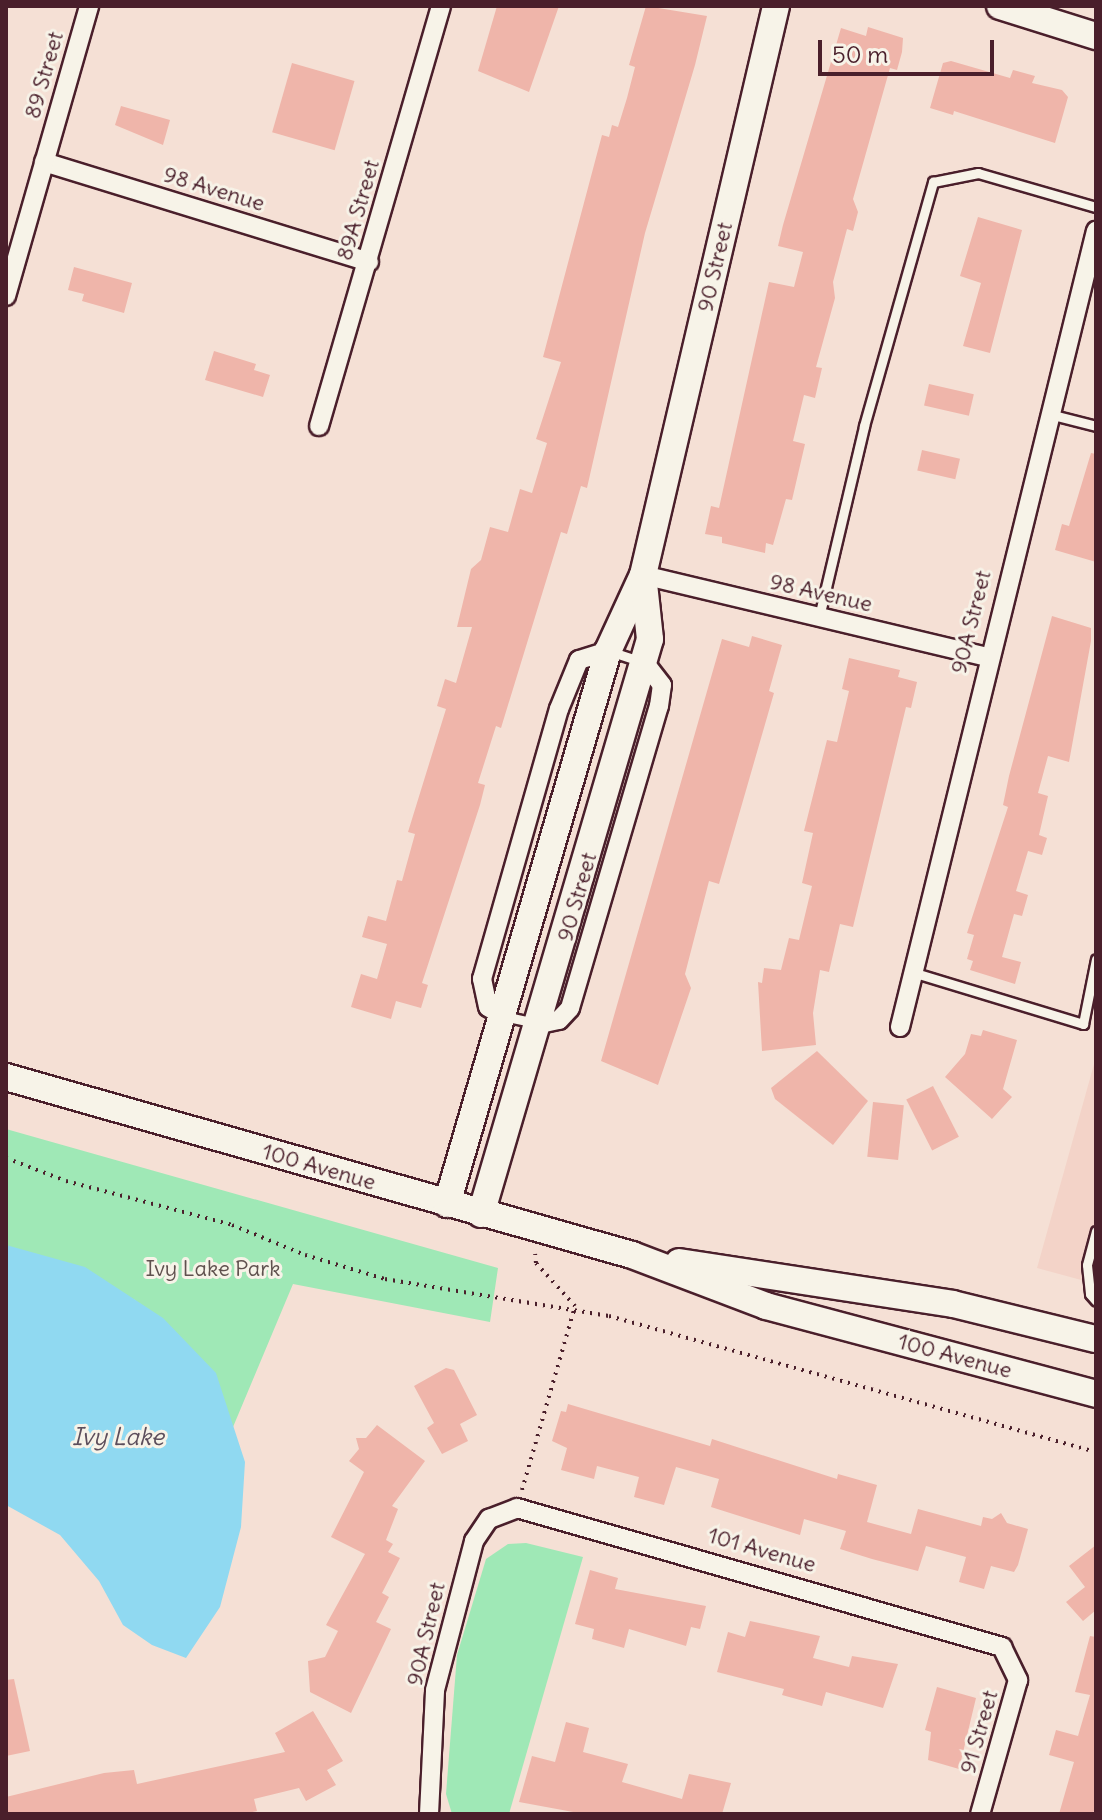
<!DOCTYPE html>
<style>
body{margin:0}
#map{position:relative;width:1102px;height:1820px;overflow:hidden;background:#f5e0d5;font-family:Delius,sans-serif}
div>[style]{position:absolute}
.built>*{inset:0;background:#f3d3c8}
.green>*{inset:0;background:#9fe8b6}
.water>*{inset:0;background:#90d9f1}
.building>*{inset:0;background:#efb5aa;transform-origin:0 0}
.path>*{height:4px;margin-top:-2px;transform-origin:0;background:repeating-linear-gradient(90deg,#4a1f2b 0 2px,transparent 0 8px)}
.roads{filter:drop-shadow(2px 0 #4a1f2b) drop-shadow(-2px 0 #4a1f2b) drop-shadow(0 2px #4a1f2b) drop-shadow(0 -2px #4a1f2b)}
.lane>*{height:9px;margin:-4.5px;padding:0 4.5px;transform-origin:4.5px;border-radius:4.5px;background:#f7f3e8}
.street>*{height:18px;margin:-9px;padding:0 9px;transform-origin:9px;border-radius:9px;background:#f7f3e8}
.secondary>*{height:26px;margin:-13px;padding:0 13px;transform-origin:13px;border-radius:13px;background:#f7f3e8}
span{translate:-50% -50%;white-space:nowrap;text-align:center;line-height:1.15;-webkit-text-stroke:6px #f7f3e8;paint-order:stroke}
.street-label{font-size:22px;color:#4a1f2b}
.park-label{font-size:22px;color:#5f514e}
.water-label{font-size:24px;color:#5c4e5c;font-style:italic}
.frame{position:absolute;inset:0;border:8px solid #4a1f2b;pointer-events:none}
.scale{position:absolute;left:818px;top:40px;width:176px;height:36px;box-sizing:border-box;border:4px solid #4a1f2b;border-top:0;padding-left:10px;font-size:24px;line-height:28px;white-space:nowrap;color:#4a1f2b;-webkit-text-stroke:6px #f7f3e8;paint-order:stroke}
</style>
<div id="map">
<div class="built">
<i style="clip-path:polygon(1096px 1057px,1096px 1284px,1037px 1268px)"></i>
</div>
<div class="green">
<i style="clip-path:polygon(6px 1129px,498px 1268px,490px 1322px,293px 1284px,233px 1427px,135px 1300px,6px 1252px)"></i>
<i style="clip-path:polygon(526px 1543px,583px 1557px,509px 1814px,452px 1814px,446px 1794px,457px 1655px,486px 1559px,508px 1544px)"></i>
</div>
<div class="water">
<i style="clip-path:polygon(6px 1245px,85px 1267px,163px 1318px,216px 1373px,245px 1462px,241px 1527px,220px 1607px,186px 1658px,152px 1645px,123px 1625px,99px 1581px,60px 1535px,6px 1505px)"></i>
</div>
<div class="building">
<i style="clip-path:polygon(497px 6px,559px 6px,529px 92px,478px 71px)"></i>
<i style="clip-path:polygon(646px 6px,707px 16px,695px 65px,645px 233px,587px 488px,581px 486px,567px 534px,561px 532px,501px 728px,496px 726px,478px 783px,485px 785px,480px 805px,422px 983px,428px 985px,421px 1008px,396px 1001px,391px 1019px,351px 1007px,361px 974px,377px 979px,387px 944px,362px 937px,368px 916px,386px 921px,397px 880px,402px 881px,415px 834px,408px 832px,446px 709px,437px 706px,445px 679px,456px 683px,472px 627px,457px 627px,471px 569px,481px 560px,490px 527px,508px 532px,520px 489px,532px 493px,547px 443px,536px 439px,561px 362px,543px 357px,602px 135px,609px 137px,612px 125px,618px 127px,627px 98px,635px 67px,629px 65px)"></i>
<i style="clip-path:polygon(868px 27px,903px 38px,902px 52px,897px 70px,890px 68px,853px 199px,858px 212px,853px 231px,847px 229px,833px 282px,835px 298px,816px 367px,822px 368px,815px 398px,804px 395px,793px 441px,805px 444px,792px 500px,786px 499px,773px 545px,766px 543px,765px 553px,722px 543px,722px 537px,705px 534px,711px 506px,719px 508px,769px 282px,794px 287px,803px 252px,778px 246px,783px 225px,841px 28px,866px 36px)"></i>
<i style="clip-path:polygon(951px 61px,1010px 78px,1013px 70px,1035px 76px,1032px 83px,1062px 90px,1068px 97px,1055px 143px,954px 111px,953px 115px,930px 108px,943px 63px)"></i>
<i style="left:292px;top:63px;width:65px;height:72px;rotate:16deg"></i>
<i style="clip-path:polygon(121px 106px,170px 120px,163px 145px,115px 125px)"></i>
<i style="clip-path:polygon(978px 217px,1022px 230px,990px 353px,963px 346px,981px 283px,960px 276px)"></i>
<i style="clip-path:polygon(74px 267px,132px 283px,124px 313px,82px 301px,84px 294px,68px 290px)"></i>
<i style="clip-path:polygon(214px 351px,256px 364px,254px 370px,270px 375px,263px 397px,205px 380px)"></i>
<i style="left:929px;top:384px;width:46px;height:22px;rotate:13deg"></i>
<i style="left:922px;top:450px;width:39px;height:21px;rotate:13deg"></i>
<i style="clip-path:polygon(1091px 453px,1096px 454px,1096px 562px,1055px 550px,1062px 524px,1069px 526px)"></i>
<i style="clip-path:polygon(1052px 616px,1091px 628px,1091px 641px,1069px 762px,1048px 756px,1038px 793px,1048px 796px,1039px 835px,1047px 838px,1042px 855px,1028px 851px,1016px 891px,1028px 895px,1022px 916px,1014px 914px,1002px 957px,1021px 962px,1015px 984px,970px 970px,973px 961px,967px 959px,974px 935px,967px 933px,1008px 807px,1003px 805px,1009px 776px)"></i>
<i style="clip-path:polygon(752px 636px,782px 645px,769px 691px,774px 693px,719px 884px,709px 881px,685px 974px,691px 988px,658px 1085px,601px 1061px,722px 639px,749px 647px)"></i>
<i style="clip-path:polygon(849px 658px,900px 670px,898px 677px,917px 682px,911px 708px,906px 707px,853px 927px,840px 924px,829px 972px,820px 970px,813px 1013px,816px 1045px,762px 1051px,758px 982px,762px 983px,764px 968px,781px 970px,789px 938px,799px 940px,812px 886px,802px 883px,813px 833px,804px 831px,827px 740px,837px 742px,849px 691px,842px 689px)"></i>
<i style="clip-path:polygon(983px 1030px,1017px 1040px,1003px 1089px,1012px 1097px,992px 1119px,945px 1077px,965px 1054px,971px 1034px,981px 1036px)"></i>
<i style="clip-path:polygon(817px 1051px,868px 1101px,833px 1145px,775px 1099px,771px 1088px)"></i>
<i style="left:933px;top:1086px;width:57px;height:30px;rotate:63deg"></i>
<i style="left:873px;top:1102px;width:31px;height:55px;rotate:6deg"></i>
<i style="clip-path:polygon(446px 1368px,454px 1370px,477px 1415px,460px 1424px,468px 1441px,442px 1454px,427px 1428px,434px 1423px,414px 1386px)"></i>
<i style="clip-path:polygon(568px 1404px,710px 1446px,712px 1439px,837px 1479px,838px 1474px,877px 1485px,867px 1522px,911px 1534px,918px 1509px,981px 1526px,983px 1517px,992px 1519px,1001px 1513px,1007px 1523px,1028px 1529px,1018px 1565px,1014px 1572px,991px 1566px,984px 1589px,959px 1582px,966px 1557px,926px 1546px,918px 1571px,872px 1559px,840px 1549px,846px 1531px,804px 1519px,800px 1535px,711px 1507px,719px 1479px,676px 1467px,664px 1505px,634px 1497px,639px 1477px,597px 1466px,594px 1479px,561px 1470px,567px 1448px,552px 1441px,561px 1411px,566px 1412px)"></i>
<i style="clip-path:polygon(377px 1425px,425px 1461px,392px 1506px,398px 1509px,386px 1540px,393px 1544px,388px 1552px,400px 1558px,382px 1593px,389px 1597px,376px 1622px,391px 1629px,351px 1713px,310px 1692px,308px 1661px,325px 1657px,338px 1631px,326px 1625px,365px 1554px,331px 1537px,364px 1472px,349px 1461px,359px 1449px,356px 1438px,366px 1438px)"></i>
<i style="clip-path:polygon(1096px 1545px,1096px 1610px,1083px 1621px,1066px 1602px,1085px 1587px,1069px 1566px)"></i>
<i style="clip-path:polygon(590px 1570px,618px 1578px,615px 1589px,706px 1606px,700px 1629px,691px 1627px,686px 1646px,629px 1629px,624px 1648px,592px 1639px,594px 1629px,575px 1624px)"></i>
<i style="clip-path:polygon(750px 1621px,820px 1636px,813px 1658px,849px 1667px,852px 1656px,898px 1664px,883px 1708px,826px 1692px,822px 1706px,782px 1695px,784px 1689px,717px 1672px,728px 1632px,745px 1637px)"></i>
<i style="clip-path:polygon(1090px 1636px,1096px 1637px,1096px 1804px,1093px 1814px,1059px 1814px,1074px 1762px,1049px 1755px,1056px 1730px,1078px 1736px,1090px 1695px,1075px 1692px)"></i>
<i style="clip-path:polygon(14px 1679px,30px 1751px,6px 1756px,6px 1680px)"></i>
<i style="clip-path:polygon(937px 1687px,976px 1698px,959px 1769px,928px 1760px,931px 1732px,925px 1730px)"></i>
<i style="clip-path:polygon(313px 1711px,343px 1761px,327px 1770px,336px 1785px,306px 1801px,299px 1788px,254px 1799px,257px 1811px,243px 1814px,6px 1814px,6px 1797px,104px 1773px,134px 1770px,137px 1784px,285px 1752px,275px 1733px)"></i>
<i style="clip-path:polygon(566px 1722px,589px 1728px,583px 1752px,628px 1764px,622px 1782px,682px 1799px,689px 1774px,731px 1783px,722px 1814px,584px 1814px,519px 1802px,532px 1756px,555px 1762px)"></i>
</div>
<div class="path">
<i style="left:6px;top:1158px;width:64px;rotate:21deg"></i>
<i style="left:66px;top:1181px;width:172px;rotate:14.8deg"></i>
<i style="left:232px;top:1225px;width:79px;rotate:22.3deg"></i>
<i style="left:305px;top:1255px;width:84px;rotate:16.7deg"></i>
<i style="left:385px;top:1279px;width:227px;rotate:9.4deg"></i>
<i style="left:609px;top:1316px;width:506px;rotate:15.6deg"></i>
<i style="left:522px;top:1490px;width:191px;rotate:-73.9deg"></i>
<i style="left:575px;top:1306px;width:58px;rotate:-132.2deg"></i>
<i style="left:536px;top:1263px;width:9px;rotate:-96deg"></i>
</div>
<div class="roads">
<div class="lane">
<i style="left:1049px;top:414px;width:49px;rotate:14.3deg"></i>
<i style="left:819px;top:617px;width:196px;rotate:-76.7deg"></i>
<i style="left:864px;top:426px;width:254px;rotate:-74.2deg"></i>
<i style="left:933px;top:182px;width:46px;rotate:-11.3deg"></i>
<i style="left:978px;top:173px;width:123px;rotate:16.1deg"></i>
<i style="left:609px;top:651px;width:33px;rotate:18deg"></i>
<i style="left:912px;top:972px;width:179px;rotate:16.9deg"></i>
<i style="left:1083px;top:1024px;width:66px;rotate:-78.7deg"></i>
<i style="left:503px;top:1016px;width:33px;rotate:12deg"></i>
<i style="left:1096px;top:1231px;width:35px;rotate:105deg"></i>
<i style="left:1087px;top:1265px;width:29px;rotate:84deg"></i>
<i style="left:1090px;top:1294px;width:9px;rotate:49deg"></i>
</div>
<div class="street">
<i style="left:44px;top:162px;width:340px;rotate:17.1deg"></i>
<i style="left:6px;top:296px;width:302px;rotate:-74deg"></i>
<i style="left:319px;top:426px;width:437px;rotate:-73.8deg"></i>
<i style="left:643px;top:575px;width:355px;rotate:13.4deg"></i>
<i style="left:503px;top:1016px;width:17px;rotate:-149deg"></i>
<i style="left:488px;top:1007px;width:29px;rotate:-102deg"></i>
<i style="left:482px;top:979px;width:281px;rotate:-74.1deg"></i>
<i style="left:559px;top:709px;width:53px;rotate:-67.8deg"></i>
<i style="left:579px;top:660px;width:30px;rotate:-17deg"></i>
<i style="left:540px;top:1024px;width:19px;rotate:-12deg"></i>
<i style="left:559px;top:1020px;width:16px;rotate:-47deg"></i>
<i style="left:570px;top:1008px;width:315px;rotate:-73.6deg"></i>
<i style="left:659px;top:706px;width:21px;rotate:-82deg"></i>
<i style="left:662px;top:685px;width:29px;rotate:-128deg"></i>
<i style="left:900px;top:1027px;width:820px;rotate:-76.17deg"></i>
<i style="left:429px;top:1814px;width:124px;rotate:-87.2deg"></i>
<i style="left:435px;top:1690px;width:154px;rotate:-75.3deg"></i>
<i style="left:474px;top:1541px;width:27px;rotate:-56deg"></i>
<i style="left:489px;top:1519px;width:30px;rotate:-21deg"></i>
<i style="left:517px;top:1508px;width:505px;rotate:15.99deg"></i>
<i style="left:1002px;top:1647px;width:37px;rotate:64deg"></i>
<i style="left:1018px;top:1680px;width:139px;rotate:105.8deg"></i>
</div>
<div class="secondary">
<i style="left:1000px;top:6px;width:101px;rotate:17.4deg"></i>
<i style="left:6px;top:1077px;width:651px;rotate:15.87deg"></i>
<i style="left:632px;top:1255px;width:143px;rotate:20.8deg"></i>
<i style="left:766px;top:1306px;width:342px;rotate:14.9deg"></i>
<i style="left:447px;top:1204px;width:576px;rotate:-73.77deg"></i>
<i style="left:608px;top:651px;width:84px;rotate:-65.3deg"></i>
<i style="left:643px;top:575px;width:584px;rotate:-76.84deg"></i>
<i style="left:481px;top:1214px;width:599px;rotate:-73.62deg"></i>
<i style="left:650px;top:639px;width:64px;rotate:-96.2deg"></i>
<i style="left:679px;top:1262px;width:277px;rotate:8.7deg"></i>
<i style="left:953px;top:1304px;width:147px;rotate:13.8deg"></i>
</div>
</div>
<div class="street-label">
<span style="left:44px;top:75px;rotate:-74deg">89 Street</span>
<span style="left:214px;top:189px;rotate:17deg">98 Avenue</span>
<span style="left:358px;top:210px;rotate:-74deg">89A Street</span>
<span style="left:715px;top:267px;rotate:-77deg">90 Street</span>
<span style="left:821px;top:593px;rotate:13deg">98 Avenue</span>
<span style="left:971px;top:622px;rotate:-76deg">90A Street</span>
<span style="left:577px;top:897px;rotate:-74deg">90 Street</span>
<span style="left:319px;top:1167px;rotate:16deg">100 Avenue</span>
<span style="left:955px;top:1356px;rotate:15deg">100 Avenue</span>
<span style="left:762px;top:1550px;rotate:16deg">101 Avenue</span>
<span style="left:426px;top:1634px;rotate:-77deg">90A Street</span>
<span style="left:979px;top:1732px;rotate:-74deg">91 Street</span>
</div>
<div class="park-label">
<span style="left:213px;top:1269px">Ivy Lake Park</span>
</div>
<div class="water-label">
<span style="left:118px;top:1437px">Ivy Lake</span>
</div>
<div class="frame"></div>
<div class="scale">50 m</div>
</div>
